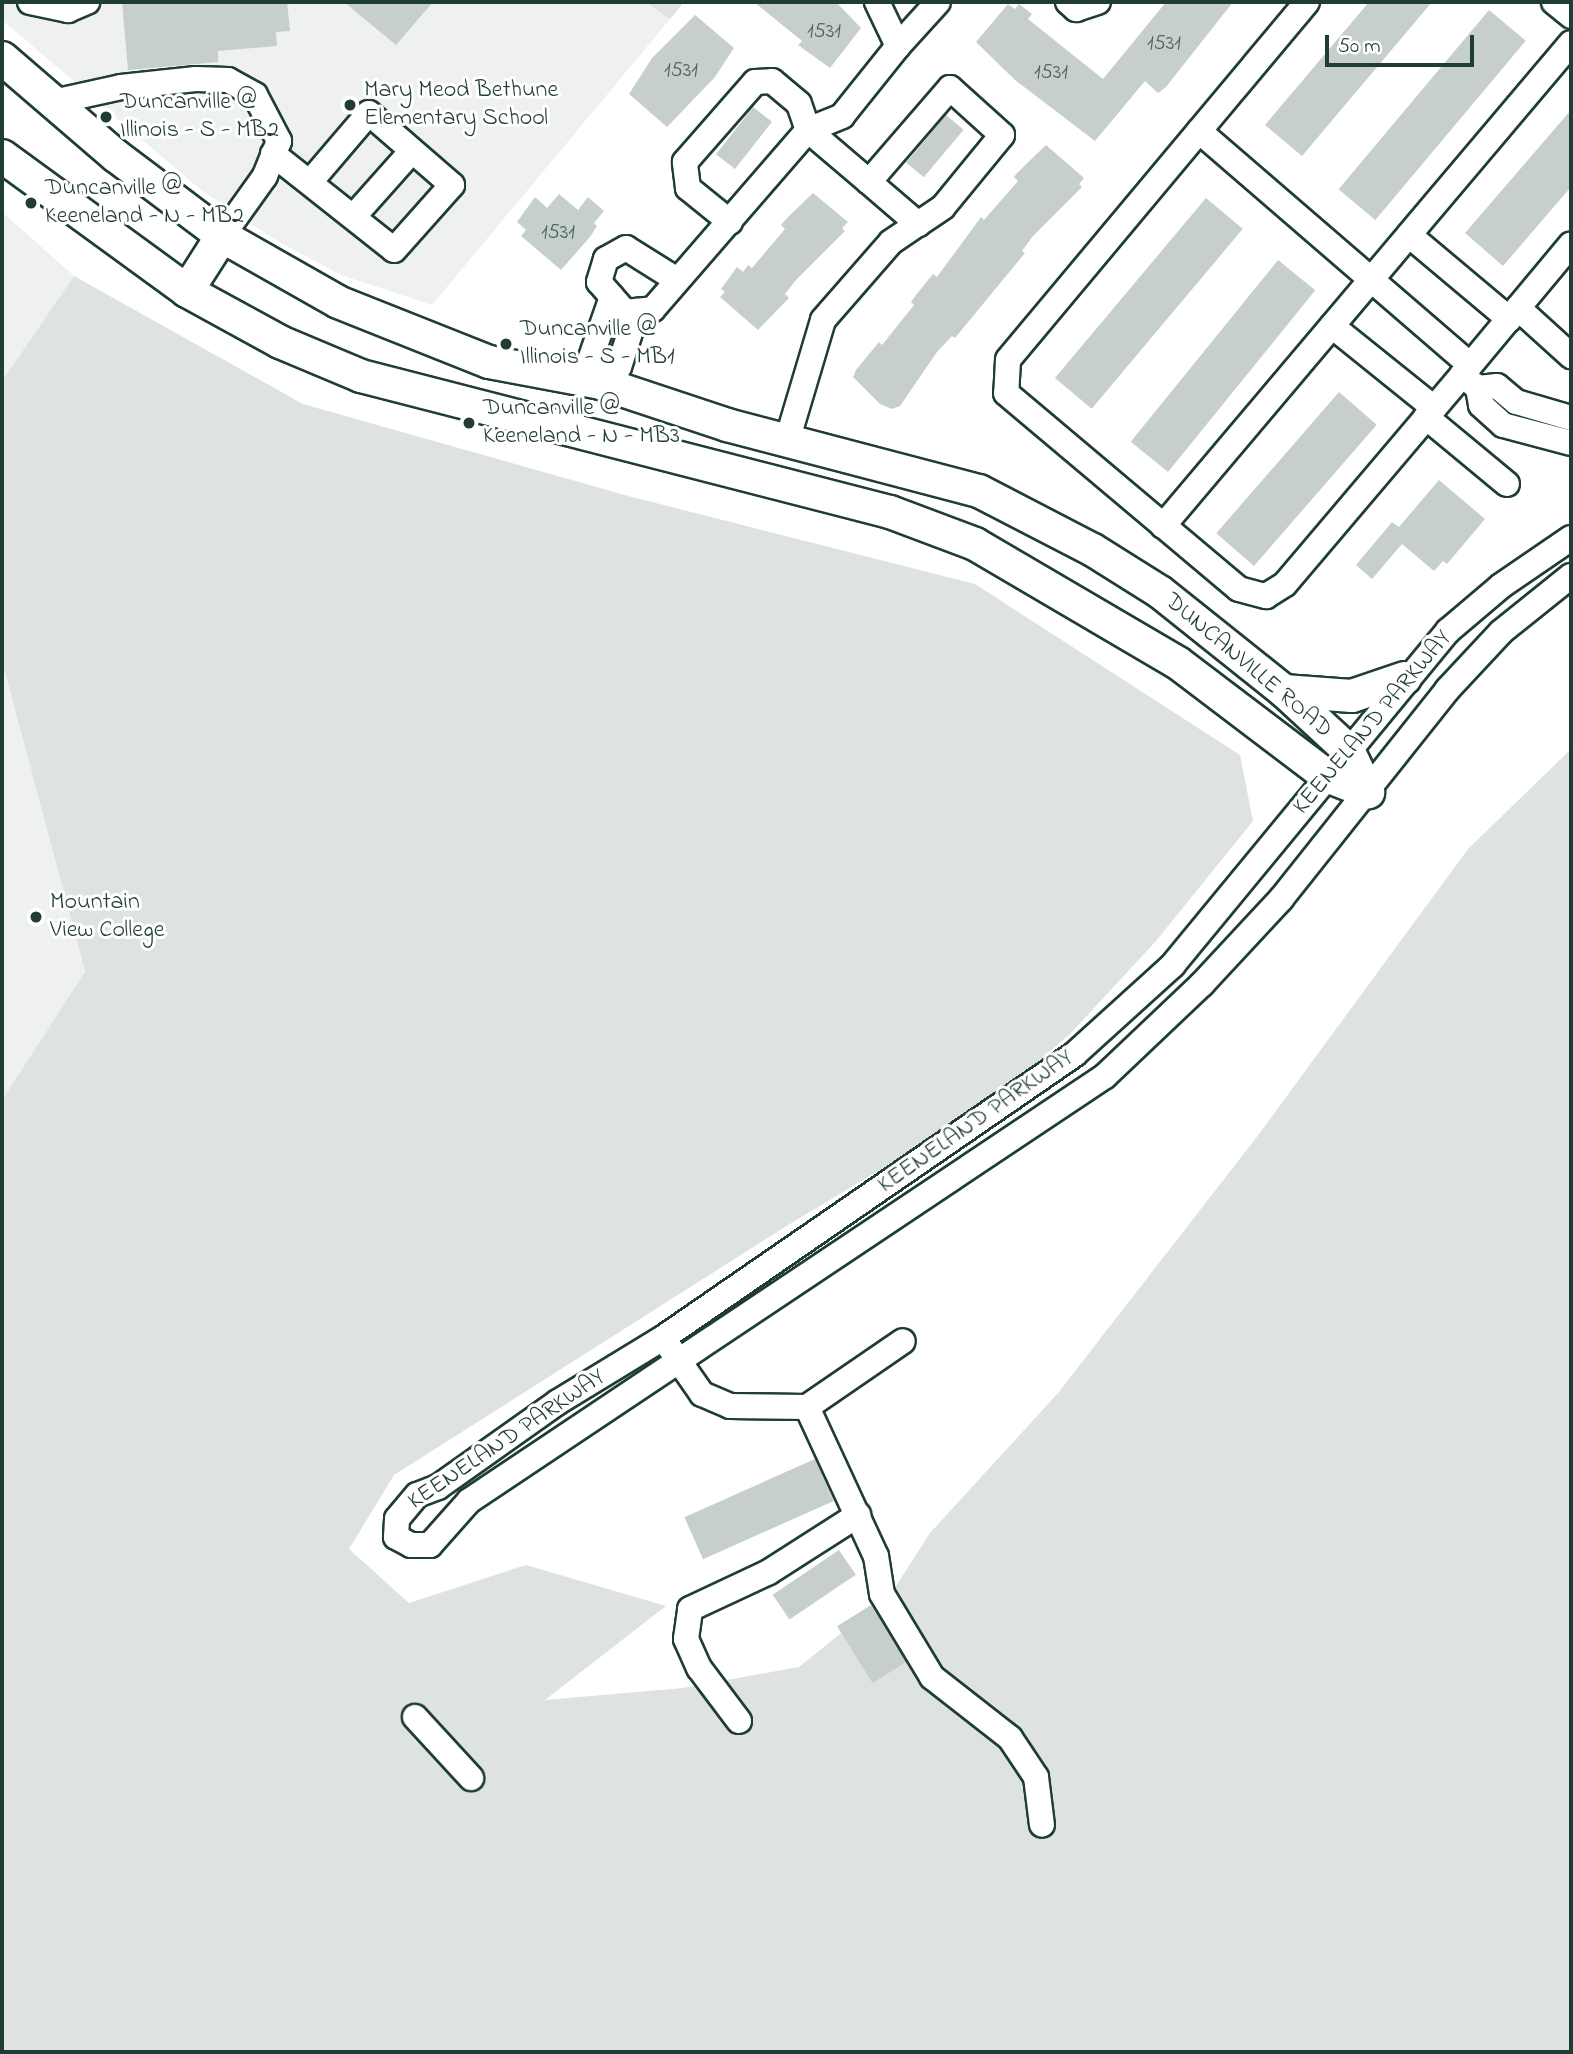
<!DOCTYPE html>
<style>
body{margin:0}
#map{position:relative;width:1573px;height:2054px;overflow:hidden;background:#fff;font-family:"Indie Flower",sans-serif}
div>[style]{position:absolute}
.built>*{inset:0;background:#eef1f0}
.green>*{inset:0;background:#dee3e2}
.building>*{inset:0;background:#c7cfcc;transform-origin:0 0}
.roads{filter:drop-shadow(2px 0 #1f3d34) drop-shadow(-2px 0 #1f3d34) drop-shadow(0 2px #1f3d34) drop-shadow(0 -2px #1f3d34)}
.minor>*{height:24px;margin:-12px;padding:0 12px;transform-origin:12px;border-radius:12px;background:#fff}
.major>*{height:32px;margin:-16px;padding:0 16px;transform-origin:16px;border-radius:16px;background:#fff}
.dots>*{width:19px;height:19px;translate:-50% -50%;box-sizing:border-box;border:4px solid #fff;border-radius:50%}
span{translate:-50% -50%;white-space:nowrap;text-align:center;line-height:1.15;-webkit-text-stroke:6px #fff;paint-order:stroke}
.number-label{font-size:21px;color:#49625a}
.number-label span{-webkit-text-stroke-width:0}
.poi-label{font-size:24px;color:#1f3d34}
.left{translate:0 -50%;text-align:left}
.street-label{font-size:24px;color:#1f3d34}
.frame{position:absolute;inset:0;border:4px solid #1f3d34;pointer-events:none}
.scale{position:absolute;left:1325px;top:35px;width:149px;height:32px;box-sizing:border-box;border:4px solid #1f3d34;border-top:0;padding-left:9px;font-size:21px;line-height:24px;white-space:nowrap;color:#1f3d34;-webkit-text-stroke:5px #fff;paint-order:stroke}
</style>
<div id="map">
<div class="built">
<i style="clip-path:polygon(2px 2px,646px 2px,670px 19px,432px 305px,341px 275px,272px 238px,201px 190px,2px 20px)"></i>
<i style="clip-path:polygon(2px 212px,74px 276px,2px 381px)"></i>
<i style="clip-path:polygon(2px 661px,85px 973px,2px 1100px)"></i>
</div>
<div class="green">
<i style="clip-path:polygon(646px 2px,684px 2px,670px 19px)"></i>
<i style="clip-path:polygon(74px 276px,303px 404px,632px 497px,975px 584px,1240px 755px,1253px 821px,1156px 941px,1072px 1032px,992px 1102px,785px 1227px,394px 1475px,349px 1549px,409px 1603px,526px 1565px,666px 1606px,545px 1700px,683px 1688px,799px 1667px,892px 1592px,930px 1533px,1058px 1393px,1256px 1138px,1468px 849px,1571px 749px,1571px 2052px,2px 2052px,2px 1100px,85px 972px,2px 661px,2px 381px)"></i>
</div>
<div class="building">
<i style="clip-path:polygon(122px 2px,287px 2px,290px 31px,276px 32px,277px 46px,218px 51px,218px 62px,128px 70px)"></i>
<i style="clip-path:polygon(344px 2px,433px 2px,396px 45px)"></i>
<i style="clip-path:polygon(754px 2px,836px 2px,861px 28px,830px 68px,798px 45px,802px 41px)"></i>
<i style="clip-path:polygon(1166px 2px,1233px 2px,1166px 87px,1158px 93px,1145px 81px,1095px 141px,1015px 80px,976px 42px,1008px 4px,1015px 9px,1019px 4px,1032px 14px,1028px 19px,1103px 79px)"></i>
<i style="clip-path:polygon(1369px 2px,1432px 2px,1302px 156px,1265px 125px)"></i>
<i style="left:1489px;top:10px;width:48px;height:234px;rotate:40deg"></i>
<i style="clip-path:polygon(695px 15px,734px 48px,715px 77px,667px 127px,629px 94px,652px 58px)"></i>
<i style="left:753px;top:107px;width:24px;height:60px;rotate:38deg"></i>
<i style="clip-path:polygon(1571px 110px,1571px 187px,1503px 266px,1465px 233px)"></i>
<i style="left:946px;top:115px;width:23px;height:62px;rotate:40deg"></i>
<i style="clip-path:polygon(1046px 145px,1084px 178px,1079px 184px,1082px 187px,1033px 236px,1022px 251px,1025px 253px,955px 338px,952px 336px,937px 352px,900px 406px,892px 409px,880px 404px,853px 377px,856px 370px,879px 342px,882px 345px,914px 305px,911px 302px,916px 295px,933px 274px,937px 277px,981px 217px,984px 220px,1018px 181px,1014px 177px,1017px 173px)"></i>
<i style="clip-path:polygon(813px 193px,848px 222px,842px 228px,845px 231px,796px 280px,785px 294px,789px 298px,758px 330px,720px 297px,725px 292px,721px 289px,737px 267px,743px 272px,748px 265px,752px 268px,785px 229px,781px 225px,786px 219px)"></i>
<i style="clip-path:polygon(559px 194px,578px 210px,588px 197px,604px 211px,594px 223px,597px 226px,590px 237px,561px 270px,521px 236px,526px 230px,517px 222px,535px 197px,547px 208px)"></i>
<i style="left:1206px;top:198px;width:48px;height:235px;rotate:40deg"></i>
<i style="left:1278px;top:260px;width:48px;height:234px;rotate:39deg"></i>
<i style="left:1339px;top:392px;width:50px;height:187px;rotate:41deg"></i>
<i style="clip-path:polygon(1439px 480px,1485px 519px,1447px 564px,1443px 561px,1434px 571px,1402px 544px,1372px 579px,1356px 565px,1392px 522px,1399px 527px)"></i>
<i style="left:815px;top:1459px;width:46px;height:143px;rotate:66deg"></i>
<i style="left:839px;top:1550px;width:30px;height:80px;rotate:56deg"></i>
<i style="left:871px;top:1605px;width:67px;height:40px;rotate:58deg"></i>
</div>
<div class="roads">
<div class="minor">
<i style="left:30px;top:2px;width:39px;rotate:12deg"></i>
<i style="left:68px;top:10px;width:21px;rotate:-23deg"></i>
<i style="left:1068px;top:2px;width:11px;rotate:41deg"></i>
<i style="left:1076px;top:9px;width:23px;rotate:-18deg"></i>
<i style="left:1307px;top:2px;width:466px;rotate:129.9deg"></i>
<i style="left:1008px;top:360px;width:33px;rotate:93deg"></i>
<i style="left:1006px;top:393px;width:304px;rotate:40.1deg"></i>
<i style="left:1239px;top:589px;width:28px;rotate:15deg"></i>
<i style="left:1266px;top:596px;width:22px;rotate:-32deg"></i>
<i style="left:1285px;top:584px;width:274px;rotate:-49.7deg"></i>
<i style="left:1462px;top:375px;width:21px;rotate:39deg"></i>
<i style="left:1554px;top:2px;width:22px;rotate:39deg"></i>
<i style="left:898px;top:46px;width:59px;rotate:-47.7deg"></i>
<i style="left:53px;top:102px;width:70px;rotate:-12.4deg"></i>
<i style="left:121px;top:87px;width:75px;rotate:-6.1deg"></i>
<i style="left:196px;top:79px;width:32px;rotate:2deg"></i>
<i style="left:228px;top:80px;width:31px;rotate:29deg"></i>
<i style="left:255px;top:95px;width:52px;rotate:62.4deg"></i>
<i style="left:279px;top:141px;width:38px;rotate:112deg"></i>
<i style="left:265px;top:176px;width:74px;rotate:125.6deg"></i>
<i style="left:1199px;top:131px;width:358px;rotate:40.8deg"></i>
<i style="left:273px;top:154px;width:154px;rotate:38.4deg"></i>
<i style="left:394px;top:250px;width:87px;rotate:-48.3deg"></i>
<i style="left:452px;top:185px;width:110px;rotate:-139.1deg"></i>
<i style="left:369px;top:113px;width:91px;rotate:130.5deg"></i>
<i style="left:354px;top:216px;width:87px;rotate:-48.3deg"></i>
<i style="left:730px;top:222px;width:54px;rotate:-141deg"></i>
<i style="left:688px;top:188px;width:26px;rotate:-97deg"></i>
<i style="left:685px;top:162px;width:106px;rotate:-48.8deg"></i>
<i style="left:755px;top:82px;width:17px;rotate:-3deg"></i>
<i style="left:772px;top:81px;width:35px;rotate:40deg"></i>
<i style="left:799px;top:104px;width:28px;rotate:71deg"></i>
<i style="left:808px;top:130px;width:80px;rotate:40.4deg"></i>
<i style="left:869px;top:182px;width:65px;rotate:40.6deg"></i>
<i style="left:918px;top:224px;width:30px;rotate:-34deg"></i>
<i style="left:943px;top:207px;width:93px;rotate:-50.7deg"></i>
<i style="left:1002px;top:135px;width:70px;rotate:-137.9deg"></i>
<i style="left:950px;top:88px;width:124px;rotate:130.8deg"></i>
<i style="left:1409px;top:235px;width:131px;rotate:40deg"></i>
<i style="left:677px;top:280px;width:60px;rotate:-147.9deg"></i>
<i style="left:626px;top:248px;width:23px;rotate:151deg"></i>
<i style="left:606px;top:259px;width:24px;rotate:107deg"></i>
<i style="left:599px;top:282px;width:40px;rotate:49deg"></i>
<i style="left:625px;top:312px;width:28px;rotate:-6deg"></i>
<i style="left:653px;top:309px;width:237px;rotate:-49.1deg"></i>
<i style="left:808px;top:130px;width:37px;rotate:-22deg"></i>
<i style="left:842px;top:116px;width:90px;rotate:-51.3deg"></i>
<i style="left:898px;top:46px;width:49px;rotate:-115.5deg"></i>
<i style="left:612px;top:297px;width:67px;rotate:109.2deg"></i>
<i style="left:590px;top:360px;width:25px;rotate:64deg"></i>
<i style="left:601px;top:383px;width:24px;rotate:-42deg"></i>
<i style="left:619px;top:367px;width:59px;rotate:-72.2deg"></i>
<i style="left:1518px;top:308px;width:72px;rotate:42.2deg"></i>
<i style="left:1332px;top:326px;width:131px;rotate:38.8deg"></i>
<i style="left:1462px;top:375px;width:170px;rotate:-50.2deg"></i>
<i style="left:1426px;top:417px;width:105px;rotate:39.6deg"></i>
<i style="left:1571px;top:418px;width:57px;rotate:-163.8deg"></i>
<i style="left:1516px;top:402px;width:25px;rotate:-140deg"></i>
<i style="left:1497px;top:386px;width:19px;rotate:174deg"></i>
<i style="left:1478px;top:388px;width:17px;rotate:80deg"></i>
<i style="left:1481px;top:405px;width:30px;rotate:42deg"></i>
<i style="left:1503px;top:425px;width:70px;rotate:14.8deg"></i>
<i style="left:787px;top:441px;width:126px;rotate:-73.4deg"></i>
<i style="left:823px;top:320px;width:103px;rotate:-48.9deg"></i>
<i style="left:891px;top:242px;width:32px;rotate:-34deg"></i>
<i style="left:1163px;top:526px;width:632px;rotate:-49.81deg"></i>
<i style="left:1571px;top:538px;width:85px;rotate:145.6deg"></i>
<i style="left:1501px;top:586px;width:70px;rotate:139.7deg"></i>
<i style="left:1448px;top:631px;width:433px;rotate:129.5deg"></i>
<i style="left:1173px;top:965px;width:132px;rotate:137.8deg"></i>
<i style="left:1075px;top:1054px;width:500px;rotate:145.42deg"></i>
<i style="left:663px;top:1338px;width:123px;rotate:148.6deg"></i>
<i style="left:558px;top:1402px;width:147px;rotate:144.7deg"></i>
<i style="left:438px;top:1487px;width:22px;rotate:159deg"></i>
<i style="left:417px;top:1495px;width:31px;rotate:130deg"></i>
<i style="left:397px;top:1519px;width:18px;rotate:93deg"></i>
<i style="left:396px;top:1537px;width:17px;rotate:28deg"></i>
<i style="left:411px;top:1545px;width:19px"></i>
<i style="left:430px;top:1545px;width:59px;rotate:-48.4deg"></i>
<i style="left:469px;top:1501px;width:765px;rotate:-33.75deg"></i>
<i style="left:1105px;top:1076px;width:134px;rotate:-43.5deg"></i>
<i style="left:1202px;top:984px;width:116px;rotate:-47.1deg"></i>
<i style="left:1281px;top:899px;width:267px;rotate:-51.5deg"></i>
<i style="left:1447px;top:690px;width:79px;rotate:-47deg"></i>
<i style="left:1501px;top:632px;width:90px;rotate:-38.7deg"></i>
<i style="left:670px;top:1348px;width:56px;rotate:55.2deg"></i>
<i style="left:702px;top:1394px;width:30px;rotate:23deg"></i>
<i style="left:730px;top:1406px;width:77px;rotate:0.7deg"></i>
<i style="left:807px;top:1407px;width:116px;rotate:-34.5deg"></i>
<i style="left:807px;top:1407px;width:164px;rotate:65.2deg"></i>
<i style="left:876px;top:1556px;width:38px;rotate:81deg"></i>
<i style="left:882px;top:1594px;width:97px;rotate:58.9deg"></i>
<i style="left:932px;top:1677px;width:99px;rotate:38deg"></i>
<i style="left:1010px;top:1738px;width:47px;rotate:56.3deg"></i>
<i style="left:1036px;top:1777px;width:48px;rotate:82.9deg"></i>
<i style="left:415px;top:1717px;width:83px;rotate:47.4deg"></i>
<i style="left:739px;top:1721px;width:66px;rotate:-127deg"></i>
<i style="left:699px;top:1668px;width:32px;rotate:-114deg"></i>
<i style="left:686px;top:1639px;width:30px;rotate:-82deg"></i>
<i style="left:690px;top:1609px;width:87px;rotate:-25.1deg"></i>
<i style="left:769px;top:1572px;width:106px;rotate:-32.6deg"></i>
</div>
<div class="major">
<i style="left:2px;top:58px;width:150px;rotate:40.7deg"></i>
<i style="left:116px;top:156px;width:133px;rotate:37deg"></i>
<i style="left:222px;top:236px;width:133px;rotate:29.6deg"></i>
<i style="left:338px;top:302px;width:162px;rotate:21.7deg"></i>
<i style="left:489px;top:362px;width:114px;rotate:10.6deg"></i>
<i style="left:601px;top:383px;width:133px;rotate:18.4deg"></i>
<i style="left:727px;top:425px;width:260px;rotate:14.7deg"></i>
<i style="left:979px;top:491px;width:128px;rotate:27.4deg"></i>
<i style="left:1093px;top:550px;width:79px;rotate:32.1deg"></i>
<i style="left:1160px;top:592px;width:159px;rotate:38.6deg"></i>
<i style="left:1284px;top:691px;width:87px;rotate:42.7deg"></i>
<i style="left:1348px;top:750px;width:47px;rotate:64.5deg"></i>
<i style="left:2px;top:156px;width:229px;rotate:36.1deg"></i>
<i style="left:187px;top:291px;width:106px;rotate:28.7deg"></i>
<i style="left:280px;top:342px;width:88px;rotate:22.8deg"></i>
<i style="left:361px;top:376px;width:546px;rotate:14.42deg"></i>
<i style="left:890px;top:512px;width:91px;rotate:20.6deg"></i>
<i style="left:975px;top:544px;width:235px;rotate:30.4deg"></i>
<i style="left:1178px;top:663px;width:187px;rotate:37.2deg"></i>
<i style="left:1327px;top:776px;width:44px;rotate:21.3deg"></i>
<i style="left:187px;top:291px;width:65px;rotate:-57.5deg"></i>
<i style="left:1284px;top:691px;width:68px;rotate:4.2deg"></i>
<i style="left:1352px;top:696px;width:56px;rotate:-18.8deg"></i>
</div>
</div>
<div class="dots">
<i style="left:350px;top:105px;background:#1f3d34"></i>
<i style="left:106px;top:117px;background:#1f3d34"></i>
<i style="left:31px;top:203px;background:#1f3d34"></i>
<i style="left:506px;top:344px;background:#1f3d34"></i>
<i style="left:469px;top:423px;background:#1f3d34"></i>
<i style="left:36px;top:917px;background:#1f3d34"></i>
</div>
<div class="number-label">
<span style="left:824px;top:32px">1531</span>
<span style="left:1164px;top:44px">1531</span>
<span style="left:681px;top:71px">1531</span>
<span style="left:1051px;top:73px">1531</span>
<span style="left:558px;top:233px">1531</span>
</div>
<div class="poi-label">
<span class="left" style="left:364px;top:105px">Mary Meod Bethune<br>Elementary School</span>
<span class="left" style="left:120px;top:117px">Duncanville @<br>Illinois - S - MB2</span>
<span class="left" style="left:45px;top:203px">Duncanville @<br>Keeneland - N - MB2</span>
<span class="left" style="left:520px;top:344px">Duncanville @<br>Illinois - S - MB1</span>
<span class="left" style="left:483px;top:423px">Duncanville @<br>Keeneland - N - MB3</span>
<span class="left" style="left:50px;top:917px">Mountain<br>View College</span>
</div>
<div class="street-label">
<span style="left:1248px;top:666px;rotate:40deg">DUNCANVILLE ROAD</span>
<span style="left:1373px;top:723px;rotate:-50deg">KEENELAND PARKWAY</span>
<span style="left:976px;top:1122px;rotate:-35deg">KEENELAND PARKWAY</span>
<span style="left:507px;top:1440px;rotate:-34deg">KEENELAND PARKWAY</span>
</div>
<div class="frame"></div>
<div class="scale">50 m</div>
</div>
